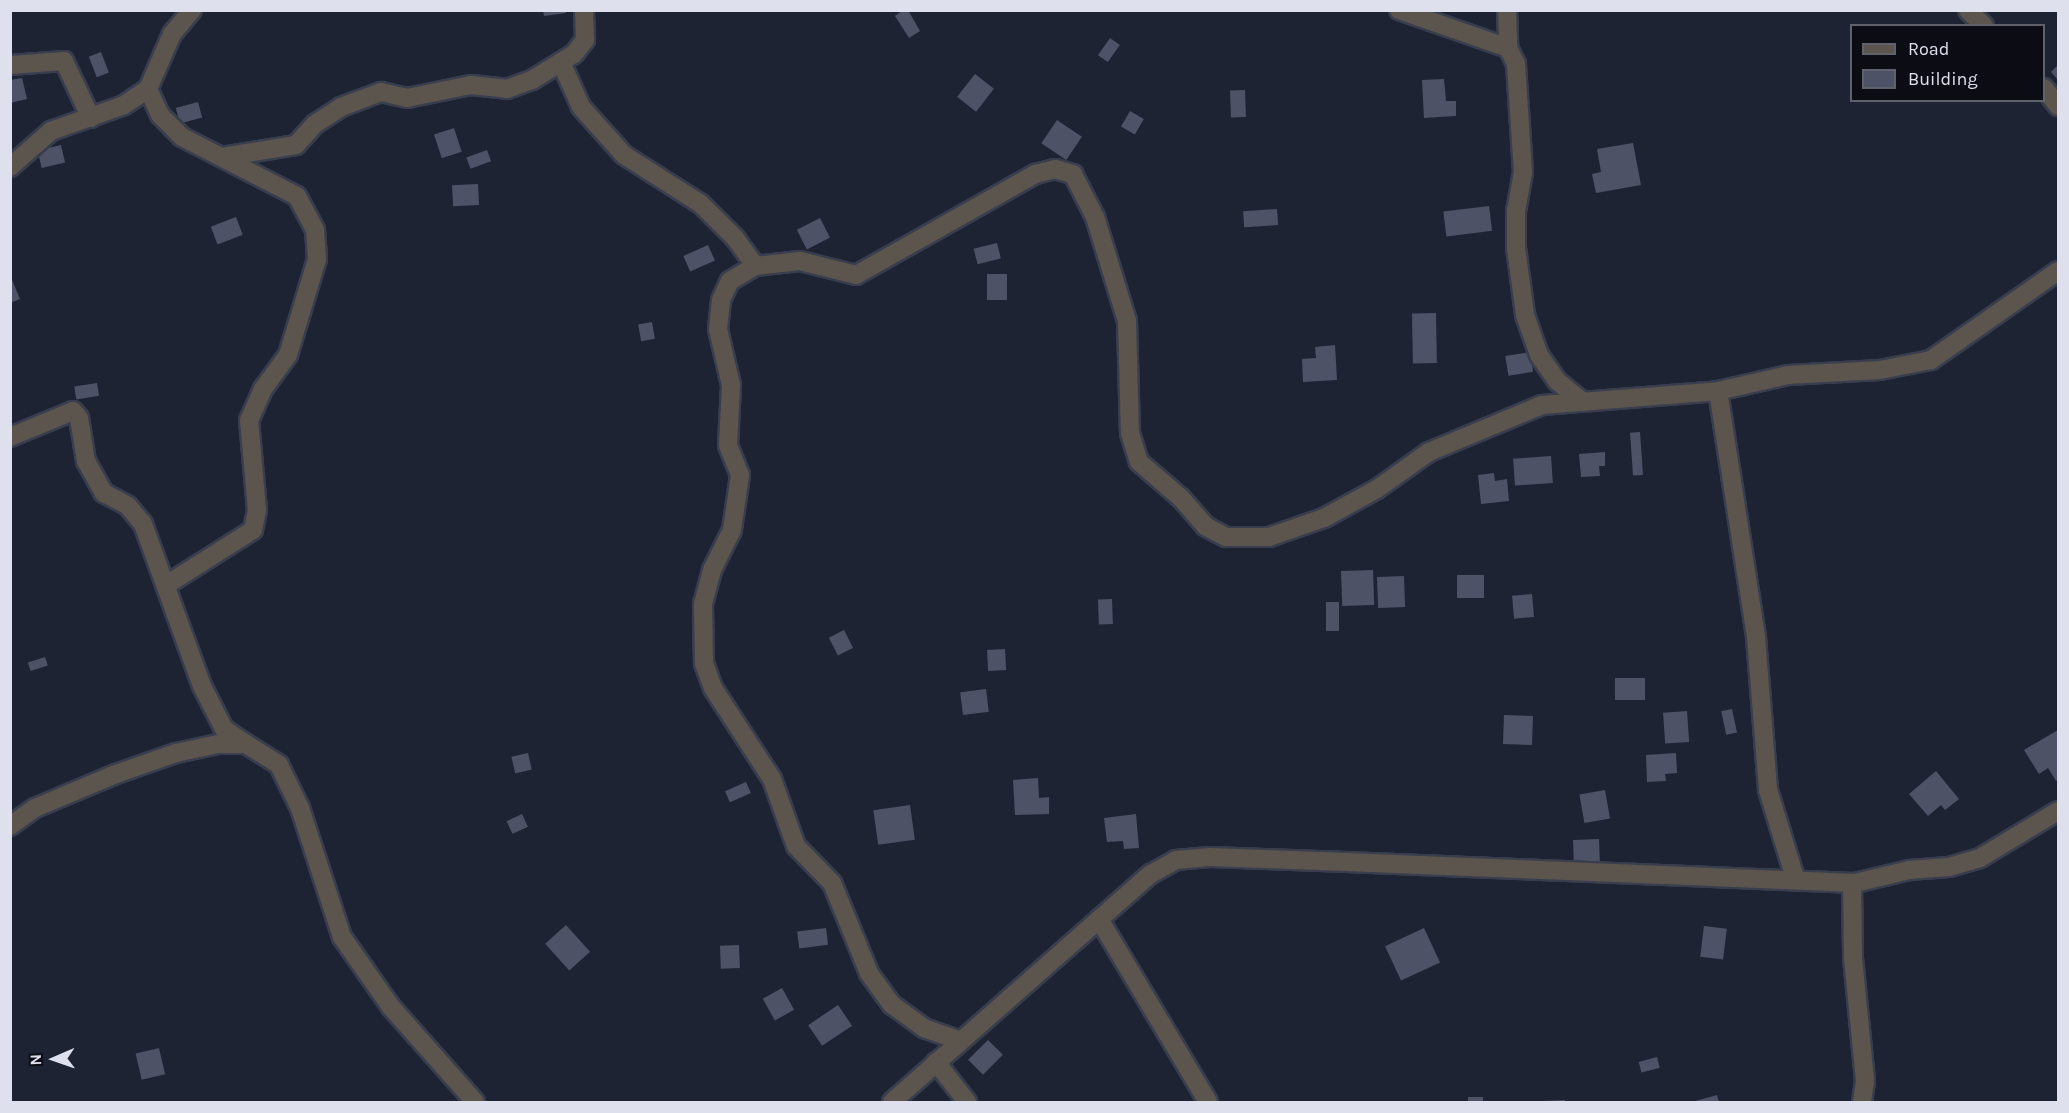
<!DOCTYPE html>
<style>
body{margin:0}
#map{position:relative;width:2069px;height:1113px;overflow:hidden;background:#1e2334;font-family:Karla,sans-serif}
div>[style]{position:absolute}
.building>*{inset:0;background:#4d5266;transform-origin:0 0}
.roads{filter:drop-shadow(2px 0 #393e4e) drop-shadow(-2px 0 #393e4e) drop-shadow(0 2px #393e4e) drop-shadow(0 -2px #393e4e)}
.minor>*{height:18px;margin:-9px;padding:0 9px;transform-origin:9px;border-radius:9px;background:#5c554e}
span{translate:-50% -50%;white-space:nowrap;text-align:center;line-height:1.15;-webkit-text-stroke:4.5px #0b0c14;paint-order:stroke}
.frame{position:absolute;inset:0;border:12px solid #dee1ed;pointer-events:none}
.legend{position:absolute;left:1850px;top:24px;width:195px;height:78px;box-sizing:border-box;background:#0b0c14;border:2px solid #5f616b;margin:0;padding:8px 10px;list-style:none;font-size:18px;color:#dee1ed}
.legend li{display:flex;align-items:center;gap:12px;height:30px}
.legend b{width:30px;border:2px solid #5f616b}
.north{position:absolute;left:24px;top:1029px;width:60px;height:60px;-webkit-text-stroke:4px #0b0c14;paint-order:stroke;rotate:268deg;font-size:16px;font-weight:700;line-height:24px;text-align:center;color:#dee1ed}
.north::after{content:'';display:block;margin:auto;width:21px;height:27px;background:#dee1ed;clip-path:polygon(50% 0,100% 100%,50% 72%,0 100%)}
</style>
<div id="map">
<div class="building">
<i style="clip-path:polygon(543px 10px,566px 10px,566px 13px,544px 16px)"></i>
<i style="clip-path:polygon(903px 10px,908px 10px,920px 31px,909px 38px,895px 16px)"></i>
<i style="left:1110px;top:38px;width:12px;height:21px;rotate:35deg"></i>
<i style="left:101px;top:52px;width:22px;height:13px;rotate:69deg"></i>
<i style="clip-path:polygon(2058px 65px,2058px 80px,2051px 72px)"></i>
<i style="left:975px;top:74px;width:24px;height:29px;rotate:38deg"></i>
<i style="clip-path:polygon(22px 78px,27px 99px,10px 103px,10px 80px)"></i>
<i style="clip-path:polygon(1444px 79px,1446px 101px,1456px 101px,1456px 116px,1424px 118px,1422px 80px)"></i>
<i style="left:1245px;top:90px;width:27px;height:15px;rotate:88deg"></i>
<i style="left:198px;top:102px;width:16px;height:23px;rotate:75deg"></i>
<i style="left:1130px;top:111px;width:16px;height:18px;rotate:30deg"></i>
<i style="left:1057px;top:120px;width:30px;height:28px;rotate:34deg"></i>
<i style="left:454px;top:128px;width:25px;height:21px;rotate:72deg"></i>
<i style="clip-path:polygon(1633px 143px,1641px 185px,1596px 193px,1592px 174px,1601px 172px,1597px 149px)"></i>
<i style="left:61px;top:145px;width:18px;height:24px;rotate:77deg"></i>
<i style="left:487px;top:150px;width:12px;height:22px;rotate:70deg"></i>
<i style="left:478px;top:184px;width:21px;height:26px;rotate:87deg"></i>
<i style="left:1489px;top:206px;width:25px;height:46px;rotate:83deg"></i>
<i style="left:1277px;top:209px;width:16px;height:34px;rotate:86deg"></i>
<i style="left:236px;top:217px;width:19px;height:27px;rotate:69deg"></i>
<i style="left:820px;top:218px;width:22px;height:26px;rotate:63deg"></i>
<i style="left:997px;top:243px;width:16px;height:24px;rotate:76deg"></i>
<i style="left:708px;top:245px;width:17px;height:27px;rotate:66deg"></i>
<i style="left:987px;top:274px;width:20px;height:26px"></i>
<i style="clip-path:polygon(10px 275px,20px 299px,10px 303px)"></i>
<i style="left:1436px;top:313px;width:50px;height:24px;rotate:89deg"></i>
<i style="left:652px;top:322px;width:17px;height:14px;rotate:80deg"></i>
<i style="clip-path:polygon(1335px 345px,1337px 380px,1303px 382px,1302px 359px,1316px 358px,1315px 347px)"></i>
<i style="left:1530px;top:352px;width:20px;height:25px;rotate:81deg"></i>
<i style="left:97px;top:383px;width:13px;height:23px;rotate:81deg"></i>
<i style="left:1640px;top:432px;width:43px;height:10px;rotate:86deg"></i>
<i style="clip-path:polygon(1605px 452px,1605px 466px,1599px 466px,1600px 476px,1581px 477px,1579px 454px)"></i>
<i style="left:1551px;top:456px;width:27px;height:38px;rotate:86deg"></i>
<i style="clip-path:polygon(1494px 473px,1495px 481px,1507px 479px,1509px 501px,1481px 504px,1478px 475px)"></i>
<i style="left:1373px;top:570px;width:35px;height:32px;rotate:88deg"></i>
<i style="left:1457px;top:575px;width:27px;height:23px"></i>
<i style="left:1404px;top:576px;width:31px;height:27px;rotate:88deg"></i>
<i style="left:1532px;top:594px;width:23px;height:20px;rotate:85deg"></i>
<i style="left:1112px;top:599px;width:25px;height:14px;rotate:88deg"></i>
<i style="left:1326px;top:602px;width:13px;height:29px"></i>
<i style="left:844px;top:630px;width:20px;height:17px;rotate:63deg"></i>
<i style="left:1005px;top:649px;width:21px;height:18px;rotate:87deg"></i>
<i style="left:45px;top:657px;width:9px;height:18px;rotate:72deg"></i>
<i style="left:1615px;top:678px;width:30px;height:22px"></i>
<i style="left:986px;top:689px;width:23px;height:26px;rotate:83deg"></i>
<i style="left:1732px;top:709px;width:24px;height:11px;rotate:78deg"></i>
<i style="left:1687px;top:711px;width:31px;height:24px;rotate:86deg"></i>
<i style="left:1504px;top:715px;width:29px;height:29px;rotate:2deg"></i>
<i style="clip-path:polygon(2058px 730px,2058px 779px,2056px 781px,2048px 768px,2039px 774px,2024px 750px)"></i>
<i style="left:528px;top:753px;width:17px;height:17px;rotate:77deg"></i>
<i style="clip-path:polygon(1676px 753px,1677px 773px,1665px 774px,1666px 781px,1647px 782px,1646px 755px)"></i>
<i style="clip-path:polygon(1936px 771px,1959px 799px,1945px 810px,1941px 805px,1928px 816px,1909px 794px)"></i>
<i style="clip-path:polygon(1038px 778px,1039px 798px,1049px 797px,1049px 814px,1015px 815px,1013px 780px)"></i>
<i style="left:746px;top:782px;width:12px;height:23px;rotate:66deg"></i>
<i style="left:1605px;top:790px;width:29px;height:26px;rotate:80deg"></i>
<i style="left:910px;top:805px;width:35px;height:37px;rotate:82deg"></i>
<i style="left:522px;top:814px;width:14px;height:17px;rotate:65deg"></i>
<i style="clip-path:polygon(1136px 814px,1139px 848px,1124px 849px,1123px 841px,1107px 842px,1104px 818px)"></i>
<i style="left:1599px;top:839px;width:25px;height:26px;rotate:88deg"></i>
<i style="left:566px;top:925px;width:36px;height:28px;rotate:48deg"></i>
<i style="left:1704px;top:926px;width:23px;height:31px;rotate:7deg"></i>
<i style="left:826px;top:928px;width:17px;height:29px;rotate:83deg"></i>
<i style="left:1424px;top:928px;width:38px;height:43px;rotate:65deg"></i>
<i style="left:739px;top:945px;width:23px;height:19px;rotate:88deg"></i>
<i style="left:782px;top:988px;width:25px;height:22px;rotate:61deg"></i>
<i style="left:838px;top:1005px;width:25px;height:36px;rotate:56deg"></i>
<i style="left:988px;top:1040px;width:21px;height:28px;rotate:45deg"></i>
<i style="left:159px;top:1048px;width:27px;height:24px;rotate:77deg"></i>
<i style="left:1657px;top:1057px;width:11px;height:19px;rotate:75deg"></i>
<i style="clip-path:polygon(1717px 1095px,1719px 1102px,1692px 1102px)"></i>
<i style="left:1468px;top:1097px;width:15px;height:5px"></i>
<i style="clip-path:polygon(1565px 1100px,1565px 1102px,1542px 1102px,1542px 1101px)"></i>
</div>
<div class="roads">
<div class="minor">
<i style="left:1399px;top:10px;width:115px;rotate:19.2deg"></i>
<i style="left:1508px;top:48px;width:18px;rotate:63deg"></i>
<i style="left:1516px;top:64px;width:108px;rotate:86.3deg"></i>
<i style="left:1523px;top:172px;width:39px;rotate:100deg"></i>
<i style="left:1516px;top:210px;width:38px;rotate:90deg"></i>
<i style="left:1516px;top:248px;width:68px;rotate:82.3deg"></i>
<i style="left:1525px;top:315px;width:42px;rotate:70.7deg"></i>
<i style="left:1539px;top:355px;width:32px;rotate:55deg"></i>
<i style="left:1557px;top:381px;width:33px;rotate:39deg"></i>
<i style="left:1507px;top:10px;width:38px;rotate:88deg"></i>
<i style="left:1968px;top:10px;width:23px;rotate:45deg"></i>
<i style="left:561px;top:62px;width:49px;rotate:66deg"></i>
<i style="left:581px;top:107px;width:64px;rotate:48.1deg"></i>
<i style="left:624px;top:155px;width:91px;rotate:32.5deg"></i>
<i style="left:701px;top:204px;width:48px;rotate:45deg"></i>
<i style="left:735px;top:238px;width:34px;rotate:54deg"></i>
<i style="left:10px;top:65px;width:54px;rotate:-4.2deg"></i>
<i style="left:64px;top:61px;width:63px;rotate:64.7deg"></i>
<i style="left:2044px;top:88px;width:23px;rotate:52deg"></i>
<i style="left:148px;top:89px;width:29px;rotate:65deg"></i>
<i style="left:160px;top:115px;width:31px;rotate:45deg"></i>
<i style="left:182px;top:137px;width:129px;rotate:27.2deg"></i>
<i style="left:297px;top:196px;width:38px;rotate:62deg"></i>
<i style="left:315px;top:230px;width:29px;rotate:86deg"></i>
<i style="left:317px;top:259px;width:100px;rotate:106.8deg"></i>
<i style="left:288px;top:355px;width:42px;rotate:126.3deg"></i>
<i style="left:263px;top:389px;width:34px;rotate:114deg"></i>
<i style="left:249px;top:420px;width:90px;rotate:84.9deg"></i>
<i style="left:257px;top:510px;width:20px;rotate:101deg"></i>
<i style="left:253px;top:530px;width:103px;rotate:147.7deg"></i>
<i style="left:222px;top:157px;width:75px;rotate:-9.2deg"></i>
<i style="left:296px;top:145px;width:28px;rotate:-48deg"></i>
<i style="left:315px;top:124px;width:31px;rotate:-33deg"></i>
<i style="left:341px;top:107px;width:43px;rotate:-20.6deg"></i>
<i style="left:381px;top:92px;width:27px;rotate:13deg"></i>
<i style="left:407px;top:98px;width:65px;rotate:-11.5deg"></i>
<i style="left:471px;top:85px;width:36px;rotate:6deg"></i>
<i style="left:507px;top:89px;width:27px;rotate:-20deg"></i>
<i style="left:532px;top:80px;width:49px;rotate:-31.8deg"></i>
<i style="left:574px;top:54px;width:18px;rotate:-52deg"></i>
<i style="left:585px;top:40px;width:30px;rotate:-92deg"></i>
<i style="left:10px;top:167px;width:55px;rotate:-41.3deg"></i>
<i style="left:51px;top:131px;width:77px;rotate:-19.6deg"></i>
<i style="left:124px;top:105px;width:29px;rotate:-34deg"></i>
<i style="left:148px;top:89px;width:60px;rotate:-66.4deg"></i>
<i style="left:172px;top:34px;width:31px;rotate:-50deg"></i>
<i style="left:1718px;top:391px;width:249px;rotate:81.2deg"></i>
<i style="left:1756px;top:637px;width:153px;rotate:85.5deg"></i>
<i style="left:1768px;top:790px;width:92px;rotate:72.9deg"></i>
<i style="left:10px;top:437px;width:68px;rotate:-22.4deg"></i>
<i style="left:73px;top:411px;width:9px;rotate:49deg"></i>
<i style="left:79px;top:418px;width:44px;rotate:80.8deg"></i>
<i style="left:86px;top:461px;width:37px;rotate:61deg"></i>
<i style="left:104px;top:493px;width:27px;rotate:28deg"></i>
<i style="left:128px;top:506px;width:23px;rotate:50deg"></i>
<i style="left:143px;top:524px;width:172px;rotate:70deg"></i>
<i style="left:202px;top:686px;width:48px;rotate:62.9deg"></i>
<i style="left:224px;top:729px;width:27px;rotate:34deg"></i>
<i style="left:10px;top:826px;width:31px;rotate:-36deg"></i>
<i style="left:35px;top:808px;width:88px;rotate:-22.8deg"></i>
<i style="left:116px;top:774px;width:64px;rotate:-19.3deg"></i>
<i style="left:176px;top:753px;width:43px;rotate:-12.1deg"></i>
<i style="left:218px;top:744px;width:28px"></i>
<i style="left:246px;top:744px;width:39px;rotate:32deg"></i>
<i style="left:279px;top:765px;width:48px;rotate:64deg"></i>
<i style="left:300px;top:808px;width:136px;rotate:72deg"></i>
<i style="left:342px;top:937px;width:85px;rotate:55deg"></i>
<i style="left:391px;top:1007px;width:127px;rotate:48.5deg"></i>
<i style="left:1852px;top:883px;width:75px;rotate:89.2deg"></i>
<i style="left:1853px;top:958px;width:124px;rotate:84.4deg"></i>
<i style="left:1865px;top:1081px;width:21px;rotate:98deg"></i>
<i style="left:1099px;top:919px;width:213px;rotate:59.2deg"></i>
<i style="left:961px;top:1041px;width:39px;rotate:-161deg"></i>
<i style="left:924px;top:1028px;width:39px;rotate:-144deg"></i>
<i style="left:892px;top:1005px;width:39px;rotate:-126deg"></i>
<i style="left:869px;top:973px;width:97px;rotate:-112.3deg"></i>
<i style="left:832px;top:883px;width:52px;rotate:-134.2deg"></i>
<i style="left:796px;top:846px;width:71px;rotate:-109.7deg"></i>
<i style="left:772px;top:779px;width:108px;rotate:-123deg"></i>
<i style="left:713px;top:688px;width:27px;rotate:-110deg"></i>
<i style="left:704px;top:663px;width:59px;rotate:-91deg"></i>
<i style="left:703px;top:604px;width:35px;rotate:-75deg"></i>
<i style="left:712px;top:570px;width:45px;rotate:-63.4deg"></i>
<i style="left:732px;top:530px;width:56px;rotate:-81.7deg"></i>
<i style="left:740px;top:475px;width:32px;rotate:-112deg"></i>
<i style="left:728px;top:445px;width:60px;rotate:-87.1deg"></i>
<i style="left:731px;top:385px;width:57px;rotate:-103.1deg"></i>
<i style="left:718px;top:329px;width:29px;rotate:-84deg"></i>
<i style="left:721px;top:300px;width:21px;rotate:-65deg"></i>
<i style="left:730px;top:281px;width:29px;rotate:-31deg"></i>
<i style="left:755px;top:266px;width:45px;rotate:-6.3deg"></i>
<i style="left:800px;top:261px;width:58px;rotate:14deg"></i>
<i style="left:856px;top:275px;width:206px;rotate:-29.4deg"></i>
<i style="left:1035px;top:174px;width:21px;rotate:-14deg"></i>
<i style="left:1055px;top:169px;width:19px;rotate:16deg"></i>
<i style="left:1073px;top:174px;width:48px;rotate:62.9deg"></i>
<i style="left:1095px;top:217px;width:109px;rotate:72.9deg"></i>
<i style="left:1127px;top:321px;width:112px;rotate:88.5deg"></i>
<i style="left:1130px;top:433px;width:30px;rotate:73deg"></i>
<i style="left:1139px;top:462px;width:55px;rotate:40.6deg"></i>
<i style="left:1181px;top:498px;width:37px;rotate:49deg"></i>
<i style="left:1205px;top:526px;width:24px;rotate:28deg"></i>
<i style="left:1226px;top:537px;width:43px"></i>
<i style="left:1269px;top:537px;width:58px;rotate:-19.1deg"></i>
<i style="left:1324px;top:518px;width:60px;rotate:-28.7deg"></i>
<i style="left:1377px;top:489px;width:64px;rotate:-35.4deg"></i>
<i style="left:1429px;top:452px;width:122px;rotate:-22.6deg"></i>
<i style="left:1542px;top:405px;width:177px;rotate:-4.5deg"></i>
<i style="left:1718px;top:391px;width:72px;rotate:-12.9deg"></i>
<i style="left:1788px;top:375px;width:92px;rotate:-3.1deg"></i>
<i style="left:1880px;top:370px;width:52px;rotate:-11.1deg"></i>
<i style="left:1931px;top:360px;width:155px;rotate:-35deg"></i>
<i style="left:936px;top:1062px;width:51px;rotate:52.2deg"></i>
<i style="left:892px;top:1102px;width:345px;rotate:-41.4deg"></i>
<i style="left:1151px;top:874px;width:29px;rotate:-29deg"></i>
<i style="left:1176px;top:860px;width:34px;rotate:-5deg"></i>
<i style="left:1210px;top:857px;width:137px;rotate:2.1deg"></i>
<i style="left:1347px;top:862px;width:508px;rotate:2.37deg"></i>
<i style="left:1855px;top:883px;width:56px;rotate:-13.5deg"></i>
<i style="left:1909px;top:870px;width:40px;rotate:-4.3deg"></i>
<i style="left:1949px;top:867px;width:32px;rotate:-16deg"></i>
<i style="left:1980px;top:858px;width:91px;rotate:-31.1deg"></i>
</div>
</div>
<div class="frame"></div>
<ul class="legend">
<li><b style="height:8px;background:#5c554e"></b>Road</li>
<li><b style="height:16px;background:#4d5266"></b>Building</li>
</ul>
<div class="north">N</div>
</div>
